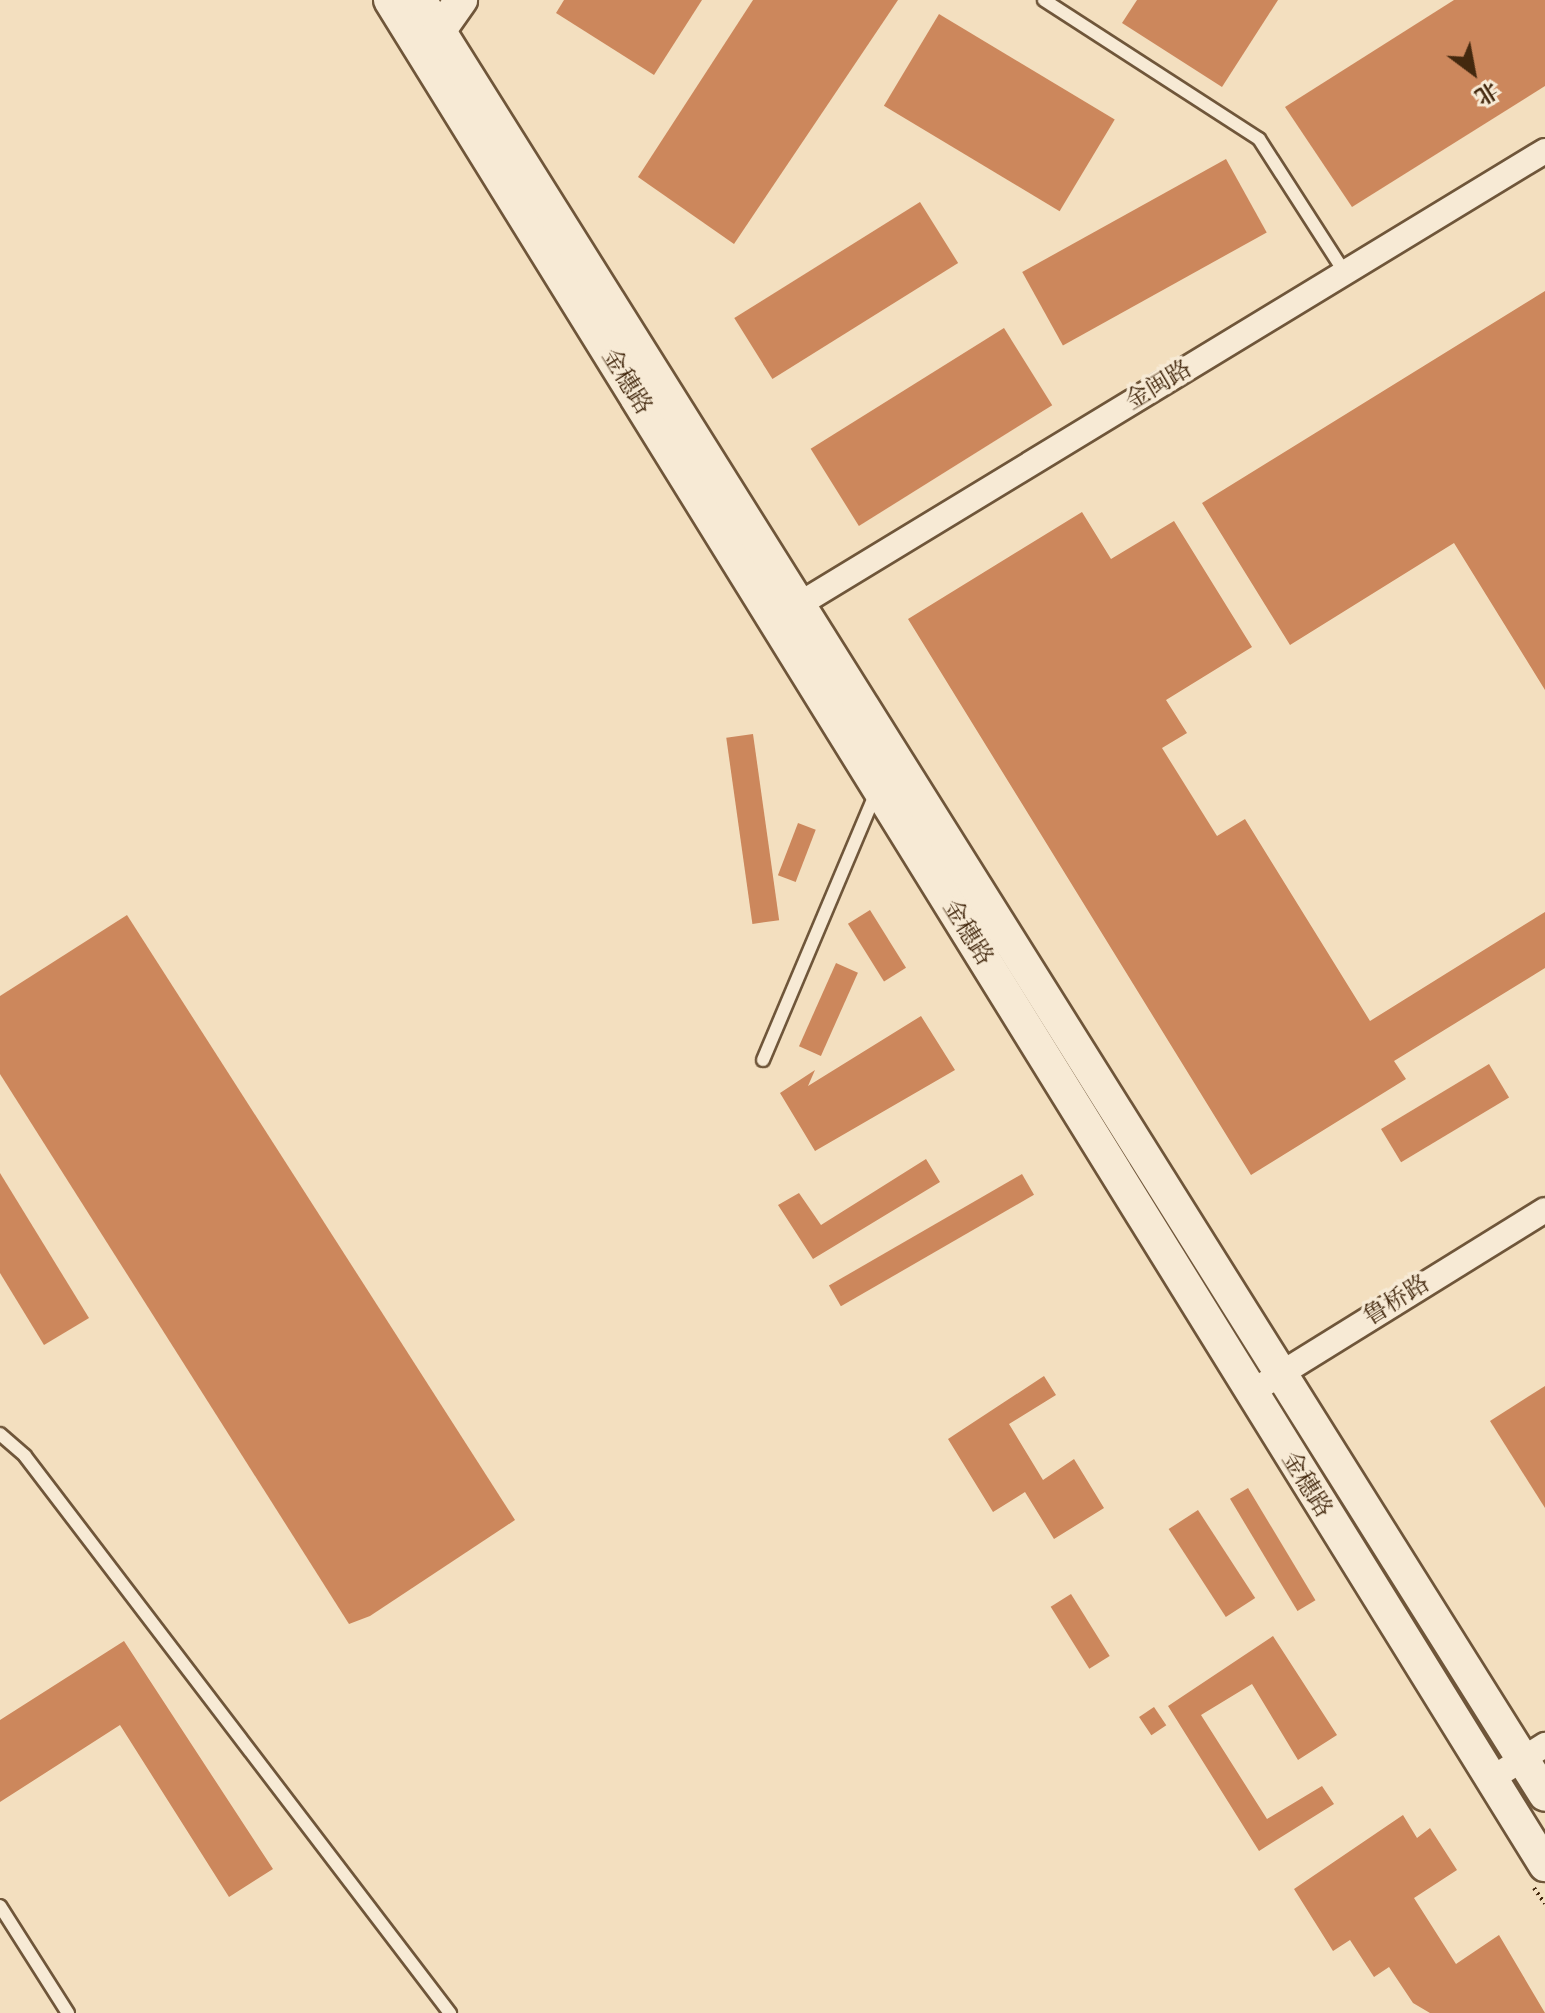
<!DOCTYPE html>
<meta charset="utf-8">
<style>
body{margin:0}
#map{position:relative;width:1545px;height:2013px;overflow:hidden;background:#f3dfbf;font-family:"IM FELL English","Noto Serif SC",serif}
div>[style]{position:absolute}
.building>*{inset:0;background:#cc875c;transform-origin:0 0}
.path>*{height:4px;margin-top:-2px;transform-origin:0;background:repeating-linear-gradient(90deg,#43280e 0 2px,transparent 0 6px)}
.roads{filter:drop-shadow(2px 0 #6f563a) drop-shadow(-2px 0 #6f563a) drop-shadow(0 2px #6f563a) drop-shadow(0 -2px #6f563a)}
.lane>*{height:12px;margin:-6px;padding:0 6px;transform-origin:6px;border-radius:6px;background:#f7ead5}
.street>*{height:24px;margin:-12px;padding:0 12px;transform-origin:12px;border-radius:12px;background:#f7ead5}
.secondary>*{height:32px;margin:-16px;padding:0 16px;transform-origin:16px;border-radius:16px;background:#f7ead5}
span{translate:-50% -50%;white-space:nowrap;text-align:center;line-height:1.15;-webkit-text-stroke:7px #f7ead5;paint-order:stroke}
.street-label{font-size:24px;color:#43280e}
.north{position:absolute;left:1433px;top:32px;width:80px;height:80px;-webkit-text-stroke:6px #f7ead5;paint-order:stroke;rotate:148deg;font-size:22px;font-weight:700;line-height:32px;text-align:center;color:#43280e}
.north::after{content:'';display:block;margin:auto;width:28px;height:36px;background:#43280e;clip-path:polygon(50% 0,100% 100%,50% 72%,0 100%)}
</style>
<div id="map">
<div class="building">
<i style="clip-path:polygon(564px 0,702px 0,654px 75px,556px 13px)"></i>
<i style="clip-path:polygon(753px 0,898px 0,734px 244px,638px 177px)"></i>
<i style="clip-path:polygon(1137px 0,1278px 0,1222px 87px,1122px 23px)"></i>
<i style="clip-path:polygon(1454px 0,1545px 0,1545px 86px,1352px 207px,1285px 107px)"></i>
<i style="left:939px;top:14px;width:205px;height:107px;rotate:31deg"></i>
<i style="left:1226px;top:159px;width:84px;height:233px;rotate:61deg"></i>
<i style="left:920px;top:202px;width:72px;height:219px;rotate:58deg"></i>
<i style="clip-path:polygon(1545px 291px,1545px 690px,1454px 543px,1290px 645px,1202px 503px)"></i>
<i style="left:1004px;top:328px;width:91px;height:228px;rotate:58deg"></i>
<i style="clip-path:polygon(1082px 512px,1111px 559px,1174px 521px,1252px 647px,1166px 700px,1187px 733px,1162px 748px,1217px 836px,1245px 819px,1370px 1021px,1545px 912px,1545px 968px,1394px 1061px,1406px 1079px,1251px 1175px,908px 619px)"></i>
<i style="left:753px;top:734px;width:188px;height:27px;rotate:82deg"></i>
<i style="left:798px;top:823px;width:19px;height:56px;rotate:21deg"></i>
<i style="left:870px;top:910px;width:68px;height:26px;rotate:58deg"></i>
<i style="clip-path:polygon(127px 915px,515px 1520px,370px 1616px,349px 1624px,0 1074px,0 996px)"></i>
<i style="left:836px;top:963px;width:24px;height:91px;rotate:24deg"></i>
<i style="clip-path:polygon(921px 1016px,955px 1070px,815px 1151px,780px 1093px,815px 1070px,808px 1086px)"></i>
<i style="left:1489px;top:1064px;width:39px;height:126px;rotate:59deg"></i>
<i style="clip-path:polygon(926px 1159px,940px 1182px,813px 1259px,778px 1205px,799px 1193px,821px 1225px)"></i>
<i style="clip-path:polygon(0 1173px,89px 1318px,44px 1345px,0 1273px)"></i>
<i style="left:1022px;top:1174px;width:24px;height:223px;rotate:60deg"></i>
<i style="clip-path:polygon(1044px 1376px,1056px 1395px,1009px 1424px,1043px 1480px,1074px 1459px,1104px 1508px,1054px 1539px,1025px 1492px,993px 1512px,948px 1439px)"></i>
<i style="clip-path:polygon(1545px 1386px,1545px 1508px,1490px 1421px)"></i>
<i style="left:1248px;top:1488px;width:131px;height:21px;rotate:59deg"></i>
<i style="left:1198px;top:1510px;width:105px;height:35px;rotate:57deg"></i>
<i style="left:1071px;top:1594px;width:73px;height:24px;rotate:58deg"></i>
<i style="clip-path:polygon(1273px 1636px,1337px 1735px,1298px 1760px,1252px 1684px,1201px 1715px,1267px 1819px,1322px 1786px,1334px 1804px,1259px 1851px,1168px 1706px)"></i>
<i style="clip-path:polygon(124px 1641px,273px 1869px,229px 1897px,120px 1725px,0 1802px,0 1720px)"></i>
<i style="left:1154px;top:1707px;width:22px;height:18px;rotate:56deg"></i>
<i style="clip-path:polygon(1403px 1815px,1417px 1838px,1430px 1828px,1457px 1870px,1414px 1898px,1456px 1964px,1499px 1935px,1545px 2013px,1430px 2013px,1413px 2003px,1389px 1967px,1374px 1977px,1350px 1940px,1333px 1951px,1294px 1889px)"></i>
</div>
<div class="path">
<i style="left:1534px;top:1888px;width:19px;rotate:55deg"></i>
</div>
<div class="roads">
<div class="lane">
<i style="left:1044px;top:0;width:256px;rotate:32.9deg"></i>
<i style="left:1259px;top:139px;width:159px;rotate:57.3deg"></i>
<i style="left:763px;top:1060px;width:291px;rotate:-67.1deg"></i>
<i style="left:0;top:1434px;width:33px;rotate:41deg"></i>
<i style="left:25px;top:1456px;width:701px;rotate:52.66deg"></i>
<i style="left:0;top:1906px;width:127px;rotate:57.6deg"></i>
</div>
<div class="street">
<i style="left:785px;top:613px;width:889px;rotate:-31.3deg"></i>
<i style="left:1250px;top:1393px;width:347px;rotate:-31.8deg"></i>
<i style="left:1491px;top:1779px;width:64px;rotate:-32.2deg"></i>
</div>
<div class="secondary">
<i style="left:390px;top:0;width:2194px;rotate:58.23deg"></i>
<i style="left:420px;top:0;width:2118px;rotate:57.92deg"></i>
<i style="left:430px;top:44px;width:54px;rotate:-54.8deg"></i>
</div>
</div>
<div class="street-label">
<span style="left:626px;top:382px;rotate:58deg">金穗路</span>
<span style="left:1159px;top:386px;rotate:-31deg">金闽路</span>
<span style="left:967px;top:933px;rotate:58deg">金穗路</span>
<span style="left:1397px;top:1301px;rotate:-32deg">鲁桥路</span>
<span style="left:1306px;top:1485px;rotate:58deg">金穗路</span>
</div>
<div class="north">北</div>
</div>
